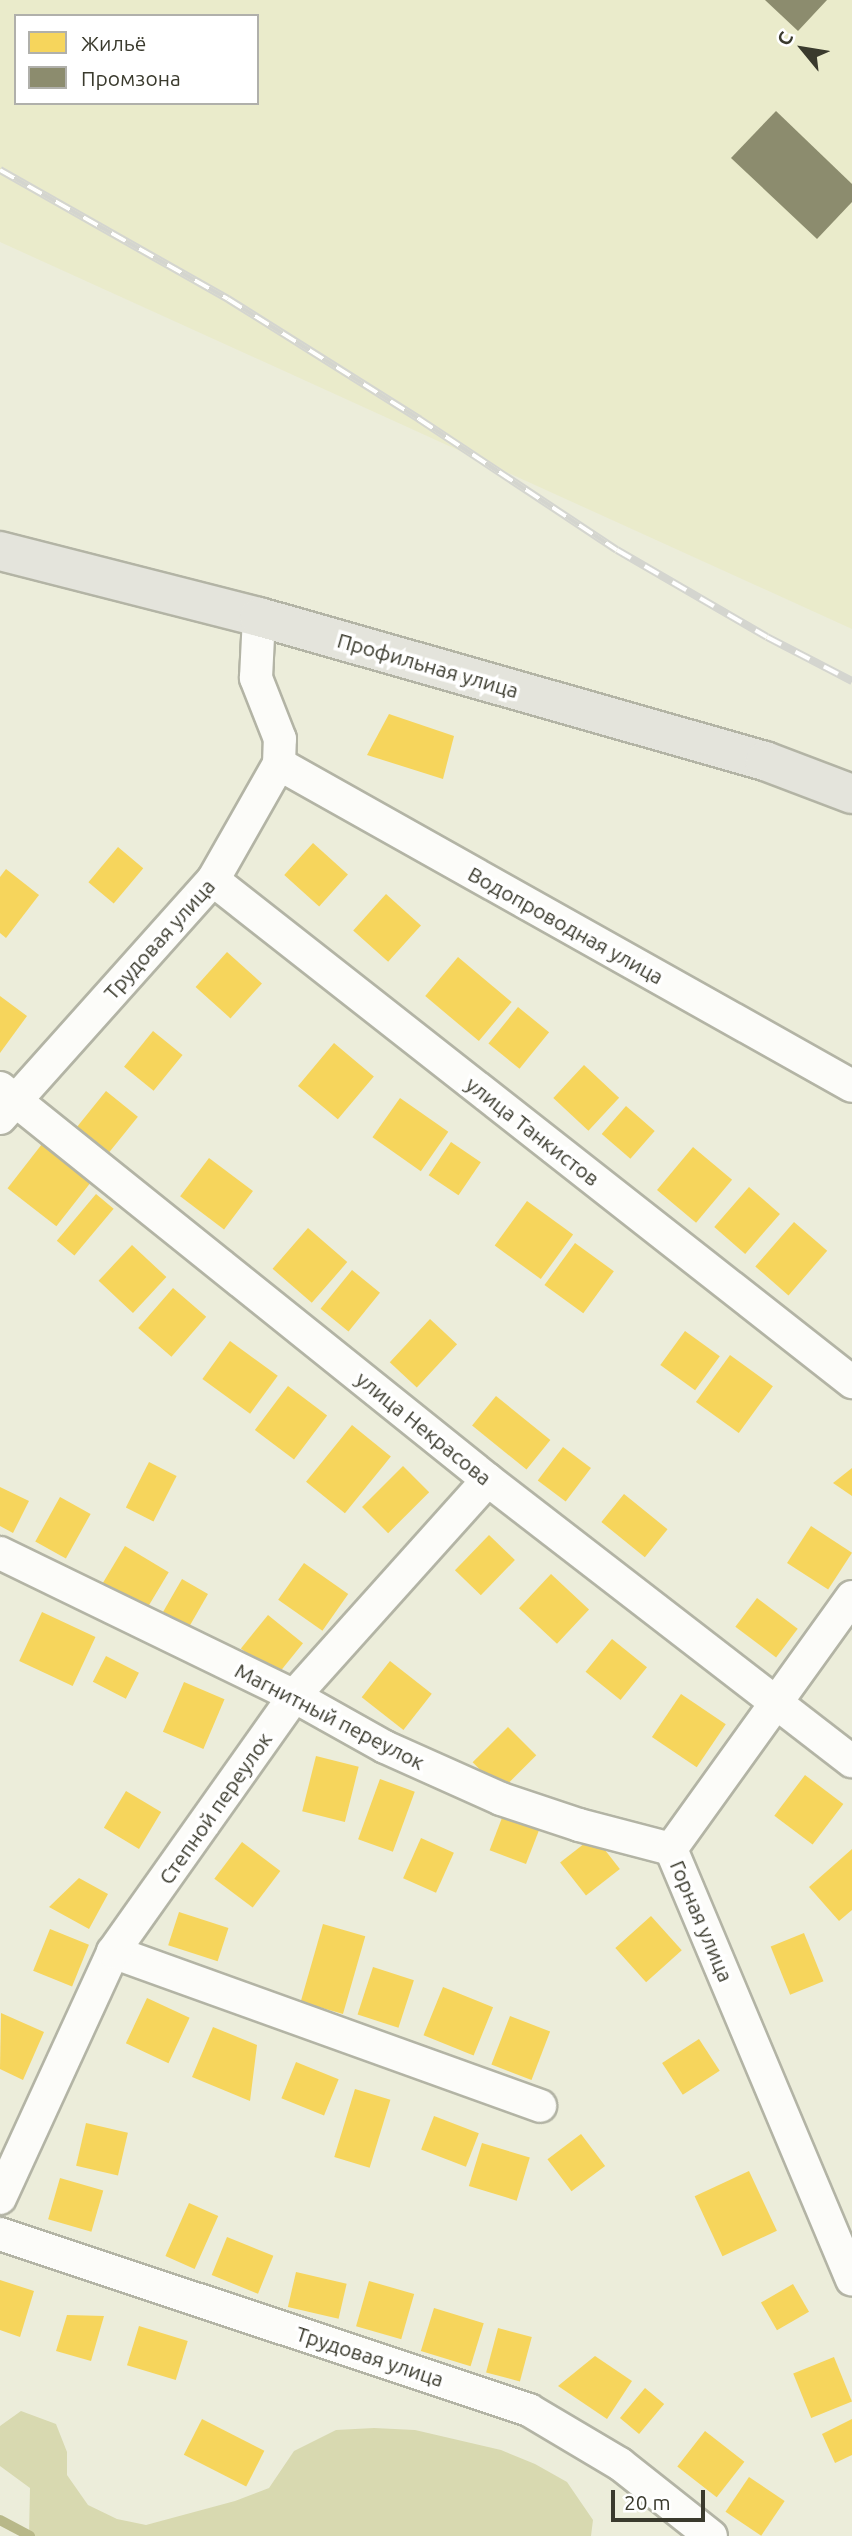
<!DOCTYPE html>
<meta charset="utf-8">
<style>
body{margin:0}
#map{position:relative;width:852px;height:2536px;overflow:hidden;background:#ecedda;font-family:Ubuntu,sans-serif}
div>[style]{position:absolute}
.built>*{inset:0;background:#eaebcb}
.green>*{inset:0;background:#d8d9b0}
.homes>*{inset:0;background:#f6d55c;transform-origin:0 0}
.industry>*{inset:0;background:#8c8c6e}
.stream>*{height:10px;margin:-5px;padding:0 5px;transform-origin:5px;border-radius:5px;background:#b8b889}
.roads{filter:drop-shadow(2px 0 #b3b4a5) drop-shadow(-2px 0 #b3b4a5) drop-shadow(0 2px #b3b4a5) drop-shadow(0 -2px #b3b4a5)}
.minor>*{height:32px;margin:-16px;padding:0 16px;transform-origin:16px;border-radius:16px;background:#fcfcf9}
.major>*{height:38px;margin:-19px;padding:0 19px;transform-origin:19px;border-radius:19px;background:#e4e4dc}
.rail>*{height:8px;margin-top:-4px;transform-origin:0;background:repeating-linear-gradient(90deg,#fff 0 16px,#d4d5cf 0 32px);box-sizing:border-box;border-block:2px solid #d4d5cf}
span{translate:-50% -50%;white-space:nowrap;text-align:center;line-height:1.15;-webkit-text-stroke:7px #fff;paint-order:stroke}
.street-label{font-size:21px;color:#3a3a2d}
.legend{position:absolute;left:14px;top:14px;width:245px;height:91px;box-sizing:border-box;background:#fff;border:2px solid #b0b0ab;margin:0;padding:9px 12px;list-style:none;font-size:21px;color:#3a3a2d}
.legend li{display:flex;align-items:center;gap:14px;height:35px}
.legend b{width:35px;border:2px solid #b0b0ab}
.north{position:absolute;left:768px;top:14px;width:70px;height:70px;-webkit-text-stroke:5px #fff;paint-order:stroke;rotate:300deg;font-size:19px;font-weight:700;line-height:28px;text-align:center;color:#3a3a2d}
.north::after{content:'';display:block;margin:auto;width:24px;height:32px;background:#3a3a2d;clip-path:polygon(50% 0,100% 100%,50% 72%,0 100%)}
.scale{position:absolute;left:611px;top:2490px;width:94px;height:32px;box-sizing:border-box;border:4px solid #3a3a2d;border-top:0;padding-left:9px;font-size:21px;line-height:24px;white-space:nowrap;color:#3a3a2d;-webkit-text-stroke:5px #fff;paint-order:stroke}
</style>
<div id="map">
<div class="built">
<i style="clip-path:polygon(evenodd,0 0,852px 0,852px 629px,0 242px,0 0,16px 16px,257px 16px,257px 103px,16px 103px,16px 16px)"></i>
</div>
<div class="green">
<i style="clip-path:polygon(21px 2411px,56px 2424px,67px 2452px,67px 2475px,88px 2505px,117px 2519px,146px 2525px,235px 2501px,269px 2488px,294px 2451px,336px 2430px,374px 2428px,415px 2430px,501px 2450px,535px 2464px,567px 2482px,593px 2520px,591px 2536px,29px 2536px,30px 2488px,0 2466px,0 2426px)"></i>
</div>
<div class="homes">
<i style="clip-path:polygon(389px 714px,454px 736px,443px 779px,367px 755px)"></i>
<i style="left:313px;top:843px;width:47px;height:43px;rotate:42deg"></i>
<i style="left:118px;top:847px;width:33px;height:46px;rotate:40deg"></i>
<i style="clip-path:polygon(6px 869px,39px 895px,6px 938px,0 933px,0 877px)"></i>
<i style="left:386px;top:894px;width:47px;height:49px;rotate:42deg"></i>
<i style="left:227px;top:952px;width:47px;height:47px;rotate:42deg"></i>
<i style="left:458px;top:957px;width:70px;height:51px;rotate:40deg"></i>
<i style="clip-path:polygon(0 996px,27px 1016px,0 1053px)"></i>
<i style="left:518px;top:1007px;width:40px;height:47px;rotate:39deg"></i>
<i style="left:153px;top:1031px;width:38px;height:46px;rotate:39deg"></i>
<i style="left:334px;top:1043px;width:52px;height:56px;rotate:40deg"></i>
<i style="left:584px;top:1065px;width:48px;height:45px;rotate:43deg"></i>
<i style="left:106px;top:1091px;width:41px;height:51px;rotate:39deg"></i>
<i style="left:400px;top:1098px;width:59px;height:48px;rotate:35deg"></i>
<i style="left:626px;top:1106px;width:38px;height:37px;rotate:41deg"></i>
<i style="left:451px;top:1142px;width:36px;height:40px;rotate:34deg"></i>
<i style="left:42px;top:1144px;width:62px;height:56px;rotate:38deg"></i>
<i style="left:693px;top:1147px;width:51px;height:56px;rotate:40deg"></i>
<i style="left:209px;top:1158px;width:55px;height:48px;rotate:37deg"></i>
<i style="left:749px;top:1187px;width:41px;height:53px;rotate:41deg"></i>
<i style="left:96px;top:1194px;width:23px;height:61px;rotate:40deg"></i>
<i style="left:527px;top:1201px;width:57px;height:55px;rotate:36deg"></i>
<i style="left:794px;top:1222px;width:44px;height:59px;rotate:41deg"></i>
<i style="left:308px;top:1228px;width:52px;height:54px;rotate:41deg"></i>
<i style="left:575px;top:1243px;width:48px;height:52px;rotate:36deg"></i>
<i style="left:132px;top:1245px;width:47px;height:49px;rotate:43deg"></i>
<i style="left:352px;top:1270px;width:36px;height:50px;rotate:39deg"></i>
<i style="left:173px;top:1288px;width:44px;height:53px;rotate:41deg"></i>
<i style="left:430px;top:1319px;width:37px;height:59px;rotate:43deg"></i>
<i style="left:685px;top:1331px;width:43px;height:42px;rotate:36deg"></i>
<i style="left:230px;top:1341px;width:59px;height:47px;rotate:36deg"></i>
<i style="left:730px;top:1355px;width:53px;height:58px;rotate:36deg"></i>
<i style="left:288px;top:1386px;width:49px;height:55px;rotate:37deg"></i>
<i style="left:496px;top:1396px;width:70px;height:38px;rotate:39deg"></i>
<i style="left:352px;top:1425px;width:50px;height:73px;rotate:39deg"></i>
<i style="left:563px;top:1447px;width:35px;height:42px;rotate:37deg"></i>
<i style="left:149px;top:1462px;width:31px;height:51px;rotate:27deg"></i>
<i style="left:403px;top:1466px;width:37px;height:58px;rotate:45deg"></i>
<i style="clip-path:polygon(852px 1468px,852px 1496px,833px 1483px)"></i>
<i style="clip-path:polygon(0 1487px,29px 1501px,13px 1533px,0 1526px)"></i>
<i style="left:624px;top:1494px;width:56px;height:36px;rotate:39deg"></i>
<i style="left:60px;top:1497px;width:35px;height:51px;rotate:29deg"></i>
<i style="left:811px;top:1526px;width:49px;height:44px;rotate:33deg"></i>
<i style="left:489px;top:1535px;width:36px;height:49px;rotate:44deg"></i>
<i style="left:125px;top:1546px;width:51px;height:48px;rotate:31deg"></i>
<i style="left:304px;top:1563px;width:54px;height:45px;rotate:35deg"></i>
<i style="left:551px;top:1574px;width:52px;height:47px;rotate:43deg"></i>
<i style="left:182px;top:1579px;width:30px;height:40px;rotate:30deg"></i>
<i style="left:757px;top:1598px;width:51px;height:36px;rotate:37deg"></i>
<i style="left:42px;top:1612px;width:59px;height:54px;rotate:25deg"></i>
<i style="left:268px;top:1615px;width:45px;height:43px;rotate:39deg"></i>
<i style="left:612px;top:1639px;width:45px;height:42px;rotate:39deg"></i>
<i style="left:106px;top:1656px;width:37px;height:29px;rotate:27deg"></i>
<i style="left:390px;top:1661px;width:53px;height:46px;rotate:38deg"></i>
<i style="left:184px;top:1682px;width:44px;height:54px;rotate:23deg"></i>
<i style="left:681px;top:1694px;width:54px;height:52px;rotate:34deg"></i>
<i style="left:508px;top:1727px;width:40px;height:50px;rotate:45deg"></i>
<i style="left:316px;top:1756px;width:44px;height:57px;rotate:14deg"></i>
<i style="left:805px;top:1775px;width:48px;height:51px;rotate:37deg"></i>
<i style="left:380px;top:1779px;width:37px;height:64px;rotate:20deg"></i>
<i style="left:126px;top:1791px;width:41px;height:43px;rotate:31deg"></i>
<i style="left:505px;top:1810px;width:39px;height:43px;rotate:21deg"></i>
<i style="left:594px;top:1836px;width:42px;height:43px;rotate:52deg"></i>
<i style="left:421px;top:1838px;width:36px;height:44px;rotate:24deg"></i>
<i style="left:242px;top:1842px;width:48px;height:46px;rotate:37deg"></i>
<i style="clip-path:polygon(852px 1849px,852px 1910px,839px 1921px,809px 1887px)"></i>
<i style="clip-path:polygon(79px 1878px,108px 1894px,89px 1929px,49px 1907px)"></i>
<i style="left:179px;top:1912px;width:52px;height:35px;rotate:18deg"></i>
<i style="left:651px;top:1916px;width:46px;height:48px;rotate:48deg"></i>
<i style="left:323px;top:1924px;width:44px;height:81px;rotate:16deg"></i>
<i style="left:50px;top:1929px;width:42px;height:45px;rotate:22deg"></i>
<i style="left:804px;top:1933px;width:52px;height:36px;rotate:68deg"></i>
<i style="left:373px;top:1967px;width:43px;height:50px;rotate:18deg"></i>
<i style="left:443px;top:1987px;width:54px;height:52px;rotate:22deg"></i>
<i style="left:147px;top:1998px;width:47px;height:50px;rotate:25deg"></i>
<i style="clip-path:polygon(1px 2013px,44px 2032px,23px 2080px,0 2069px)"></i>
<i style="left:510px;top:2016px;width:43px;height:52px;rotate:21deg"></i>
<i style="clip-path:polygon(213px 2027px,257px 2045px,250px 2101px,192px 2077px)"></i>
<i style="left:699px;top:2039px;width:38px;height:44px;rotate:57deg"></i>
<i style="left:296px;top:2062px;width:46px;height:39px;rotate:22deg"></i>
<i style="left:355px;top:2089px;width:37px;height:71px;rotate:17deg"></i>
<i style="left:434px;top:2116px;width:48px;height:36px;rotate:21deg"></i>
<i style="left:86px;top:2123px;width:43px;height:44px;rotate:13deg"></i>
<i style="left:581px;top:2134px;width:40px;height:42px;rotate:53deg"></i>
<i style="left:482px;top:2143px;width:50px;height:45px;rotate:17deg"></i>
<i style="left:749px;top:2171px;width:66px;height:60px;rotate:65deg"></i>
<i style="left:60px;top:2178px;width:45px;height:43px;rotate:16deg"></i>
<i style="left:189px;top:2203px;width:32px;height:58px;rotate:24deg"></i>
<i style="left:227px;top:2237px;width:50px;height:41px;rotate:22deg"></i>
<i style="left:296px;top:2272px;width:52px;height:36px;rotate:13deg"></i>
<i style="clip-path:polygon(0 2280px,34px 2291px,20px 2337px,0 2330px)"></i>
<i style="left:369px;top:2281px;width:47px;height:47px;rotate:16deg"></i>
<i style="left:793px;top:2284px;width:32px;height:37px;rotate:60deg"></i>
<i style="left:434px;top:2308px;width:52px;height:45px;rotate:17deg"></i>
<i style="clip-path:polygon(67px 2315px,104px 2316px,91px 2361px,56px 2351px)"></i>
<i style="left:139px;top:2326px;width:51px;height:41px;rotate:17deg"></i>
<i style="left:498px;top:2328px;width:35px;height:46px;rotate:15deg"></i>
<i style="clip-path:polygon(595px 2356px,632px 2381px,607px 2419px,558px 2386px)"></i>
<i style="left:834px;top:2357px;width:48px;height:44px;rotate:68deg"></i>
<i style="left:645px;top:2388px;width:25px;height:39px;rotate:40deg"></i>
<i style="left:202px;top:2419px;width:70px;height:40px;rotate:27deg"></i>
<i style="clip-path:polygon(852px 2419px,852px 2455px,835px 2463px,822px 2434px)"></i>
<i style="left:705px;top:2431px;width:50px;height:45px;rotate:38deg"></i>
<i style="left:749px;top:2477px;width:43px;height:42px;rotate:34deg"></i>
</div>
<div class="industry">
<i style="clip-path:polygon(765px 0,827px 0,798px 31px)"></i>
<i style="clip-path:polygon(776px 111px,852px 184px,852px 202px,817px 239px,731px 158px)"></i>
</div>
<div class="stream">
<i style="left:0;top:2520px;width:34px;rotate:28deg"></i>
</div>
<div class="roads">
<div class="minor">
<i style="left:279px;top:764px;width:657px;rotate:29.33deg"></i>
<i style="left:213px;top:880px;width:813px;rotate:38.15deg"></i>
<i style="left:0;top:1088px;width:626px;rotate:38.77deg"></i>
<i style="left:488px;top:1480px;width:460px;rotate:37.7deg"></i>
<i style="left:0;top:1118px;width:319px;rotate:-48.2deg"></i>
<i style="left:213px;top:880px;width:133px;rotate:-60.4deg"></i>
<i style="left:279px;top:764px;width:25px;rotate:-88deg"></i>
<i style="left:280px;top:739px;width:66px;rotate:-111.5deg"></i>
<i style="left:256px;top:678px;width:61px;rotate:-87.2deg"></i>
<i style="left:0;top:1553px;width:327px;rotate:25.9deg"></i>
<i style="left:294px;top:1696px;width:104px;rotate:29.3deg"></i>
<i style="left:385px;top:1747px;width:127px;rotate:24.1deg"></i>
<i style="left:501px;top:1799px;width:82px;rotate:18.4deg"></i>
<i style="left:579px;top:1825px;width:95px;rotate:14.6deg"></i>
<i style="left:852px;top:1597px;width:310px;rotate:125.7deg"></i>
<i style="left:671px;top:1849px;width:467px;rotate:67.2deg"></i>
<i style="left:113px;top:1952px;width:454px;rotate:19.8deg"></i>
<i style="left:0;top:2198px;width:271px;rotate:-65.3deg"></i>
<i style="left:113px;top:1952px;width:314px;rotate:-54.7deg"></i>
<i style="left:294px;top:1696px;width:290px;rotate:-48.1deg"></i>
<i style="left:0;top:2234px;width:558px;rotate:18.4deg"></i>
<i style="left:529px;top:2410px;width:106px;rotate:30.7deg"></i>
<i style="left:620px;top:2464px;width:116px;rotate:38.4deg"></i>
</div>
<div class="major">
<i style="left:0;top:551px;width:267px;rotate:14.3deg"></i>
<i style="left:259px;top:617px;width:526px;rotate:15.89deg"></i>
<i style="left:765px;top:761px;width:93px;rotate:20.8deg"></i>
</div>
</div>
<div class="rail">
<i style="left:0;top:170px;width:262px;rotate:29.5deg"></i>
<i style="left:228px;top:299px;width:226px;rotate:32.1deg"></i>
<i style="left:419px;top:419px;width:237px;rotate:33.5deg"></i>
<i style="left:617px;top:550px;width:173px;rotate:30.1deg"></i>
<i style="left:767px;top:637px;width:96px;rotate:27.4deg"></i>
</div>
<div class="street-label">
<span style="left:428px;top:665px;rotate:16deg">Профильная улица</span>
<span style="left:566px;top:925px;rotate:29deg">Водопроводная улица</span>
<span style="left:159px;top:939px;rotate:-48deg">Трудовая улица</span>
<span style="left:533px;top:1131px;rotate:38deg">улица Танкистов</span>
<span style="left:424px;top:1428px;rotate:39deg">улица Некрасова</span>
<span style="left:330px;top:1716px;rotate:27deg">Магнитный переулок</span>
<span style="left:215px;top:1808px;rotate:-55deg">Степной переулок</span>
<span style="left:702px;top:1921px;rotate:67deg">Горная улица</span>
<span style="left:370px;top:2356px;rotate:18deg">Трудовая улица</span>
</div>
<ul class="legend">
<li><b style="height:19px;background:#f6d55c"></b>Жильё</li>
<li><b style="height:19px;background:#8c8c6e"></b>Промзона</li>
</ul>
<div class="north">С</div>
<div class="scale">20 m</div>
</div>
